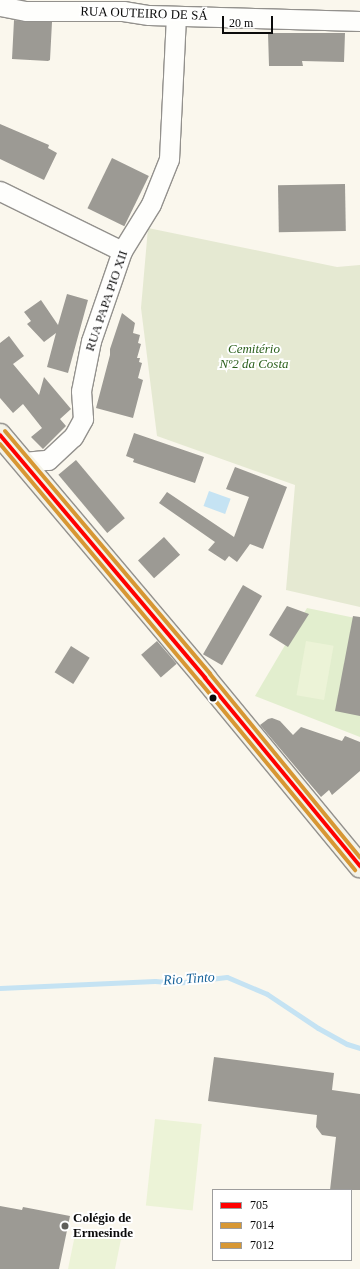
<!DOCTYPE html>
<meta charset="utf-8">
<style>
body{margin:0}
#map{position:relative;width:360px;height:1269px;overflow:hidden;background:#faf7ed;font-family:Georgia,serif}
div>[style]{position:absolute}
.green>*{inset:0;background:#e2eece}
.cemetery>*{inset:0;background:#e5e9d2}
.pitch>*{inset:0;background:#ecf3d7;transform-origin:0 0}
.water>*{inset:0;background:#c5e3f3;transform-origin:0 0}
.stream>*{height:5px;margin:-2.5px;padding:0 2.5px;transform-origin:2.5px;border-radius:2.5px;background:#c5e3f3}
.building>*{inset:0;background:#9c9a94;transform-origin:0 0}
.roads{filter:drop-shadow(1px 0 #93918d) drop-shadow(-1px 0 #93918d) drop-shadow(0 1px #93918d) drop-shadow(0 -1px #93918d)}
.street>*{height:19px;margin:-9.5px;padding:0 9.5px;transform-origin:9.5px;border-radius:9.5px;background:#fefefc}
.secondary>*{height:22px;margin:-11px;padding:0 11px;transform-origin:11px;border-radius:11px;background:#f4f3e8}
.bus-1>*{height:4px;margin:-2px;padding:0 2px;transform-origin:2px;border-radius:2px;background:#f00}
.bus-2>*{height:4px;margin:-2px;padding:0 2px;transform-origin:2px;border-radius:2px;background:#d79734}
.bus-3>*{height:4px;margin:-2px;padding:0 2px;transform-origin:2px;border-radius:2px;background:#d79734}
.dots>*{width:11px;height:11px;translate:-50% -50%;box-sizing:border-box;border:2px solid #fff;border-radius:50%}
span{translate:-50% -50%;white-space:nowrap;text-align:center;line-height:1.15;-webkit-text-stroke:4px #fff;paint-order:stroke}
.street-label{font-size:13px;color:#0b0b0b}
.park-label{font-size:13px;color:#2c601d;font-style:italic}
.poi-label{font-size:13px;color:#0b0b0b;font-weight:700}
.left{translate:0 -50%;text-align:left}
.water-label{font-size:14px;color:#176299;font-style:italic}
.legend{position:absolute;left:212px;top:1189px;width:140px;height:72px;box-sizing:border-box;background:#fff;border:1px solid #9d9d9d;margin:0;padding:5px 7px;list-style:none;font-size:12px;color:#0b0b0b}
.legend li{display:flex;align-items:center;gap:8px;height:20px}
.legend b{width:20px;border:1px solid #9d9d9d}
.scale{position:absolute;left:222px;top:16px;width:51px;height:18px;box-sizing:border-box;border:2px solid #0b0b0b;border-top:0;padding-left:5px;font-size:12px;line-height:14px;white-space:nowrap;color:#0b0b0b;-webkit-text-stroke:3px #fff;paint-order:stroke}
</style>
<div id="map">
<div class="green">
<i style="clip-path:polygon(307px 608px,360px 619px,360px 737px,255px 696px)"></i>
</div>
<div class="cemetery">
<i style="clip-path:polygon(148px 228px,337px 267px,360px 265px,360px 607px,286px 590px,295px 485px,157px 436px,141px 308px)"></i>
</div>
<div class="pitch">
<i style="left:306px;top:641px;width:28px;height:55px;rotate:10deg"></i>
<i style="left:155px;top:1119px;width:47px;height:87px;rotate:6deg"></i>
<i style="clip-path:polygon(76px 1230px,121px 1239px,115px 1269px,68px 1269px)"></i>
</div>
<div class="water">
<i style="left:209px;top:491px;width:23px;height:16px;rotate:20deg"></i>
</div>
<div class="stream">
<i style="left:0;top:988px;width:155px;rotate:-2.6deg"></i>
<i style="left:155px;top:981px;width:21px;rotate:5deg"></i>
<i style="left:176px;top:983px;width:51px;rotate:-6.7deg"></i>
<i style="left:227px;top:977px;width:43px;rotate:23deg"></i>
<i style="left:267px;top:994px;width:61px;rotate:33.7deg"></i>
<i style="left:318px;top:1028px;width:33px;rotate:29deg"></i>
<i style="left:347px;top:1044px;width:14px;rotate:17deg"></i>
</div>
<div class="building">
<i style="clip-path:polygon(14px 20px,26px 22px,52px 22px,50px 60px,48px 61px,12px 59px)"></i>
<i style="clip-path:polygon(268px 33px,345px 33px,344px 62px,302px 61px,303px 66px,269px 66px)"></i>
<i style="clip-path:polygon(0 124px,49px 145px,48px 148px,57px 153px,44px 180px,0 159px)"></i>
<i style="left:112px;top:158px;width:41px;height:56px;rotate:26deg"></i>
<i style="left:345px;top:184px;width:47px;height:67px;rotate:89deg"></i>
<i style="clip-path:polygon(67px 294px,88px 300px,68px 373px,47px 367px,56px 333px,44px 342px,27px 324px,31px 321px,24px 312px,41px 300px,58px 325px)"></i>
<i style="clip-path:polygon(122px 313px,135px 323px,133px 333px,140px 335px,138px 343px,141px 344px,137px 358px,140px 358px,139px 362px,142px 363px,138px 378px,143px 380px,133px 418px,96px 408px,110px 355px,110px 349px)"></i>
<i style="clip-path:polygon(9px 336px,24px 356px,13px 364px,39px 395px,44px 377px,71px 409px,60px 419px,66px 426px,43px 449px,31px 437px,42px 428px,23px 404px,13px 413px,0 398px,0 343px)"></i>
<i style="clip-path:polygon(134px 433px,204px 457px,195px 483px,133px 462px,134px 459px,126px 456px)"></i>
<i style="left:76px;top:460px;width:76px;height:23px;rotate:50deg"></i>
<i style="clip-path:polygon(235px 467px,287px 487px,263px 549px,250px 544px,237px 562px,229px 556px,225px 561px,208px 550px,215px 542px,159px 503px,167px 492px,234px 537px,249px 497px,226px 489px)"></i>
<i style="left:164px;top:537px;width:24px;height:35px;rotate:48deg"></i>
<i style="left:243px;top:585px;width:22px;height:80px;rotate:30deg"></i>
<i style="clip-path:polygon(287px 606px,309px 614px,288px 647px,269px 635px)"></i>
<i style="clip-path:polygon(353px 616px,360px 617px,360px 716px,335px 711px)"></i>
<i style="left:157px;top:641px;width:30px;height:21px;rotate:49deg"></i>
<i style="left:71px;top:646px;width:22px;height:31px;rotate:32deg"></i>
<i style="clip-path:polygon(272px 718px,280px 721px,293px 735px,301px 727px,342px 741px,345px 736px,360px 742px,360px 771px,332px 795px,329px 790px,321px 797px,260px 725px,268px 719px)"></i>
<i style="clip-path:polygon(214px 1057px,334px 1073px,332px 1090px,360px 1094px,360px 1190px,330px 1190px,336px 1137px,322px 1135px,316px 1127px,317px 1115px,208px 1101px)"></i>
<i style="clip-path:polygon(0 1206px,22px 1210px,23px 1207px,70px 1216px,59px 1269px,0 1269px)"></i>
</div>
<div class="roads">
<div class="street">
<i style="left:0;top:6px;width:26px;rotate:11deg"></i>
<i style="left:26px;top:11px;width:97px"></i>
<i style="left:123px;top:11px;width:26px;rotate:9deg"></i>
<i style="left:149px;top:15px;width:211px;rotate:1.6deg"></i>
<i style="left:0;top:191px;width:136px;rotate:26.2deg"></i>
<i style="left:23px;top:462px;width:25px;rotate:-5deg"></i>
<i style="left:48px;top:460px;width:34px;rotate:-43deg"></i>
<i style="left:73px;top:437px;width:21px;rotate:-61deg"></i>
<i style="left:83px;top:419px;width:28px;rotate:-94deg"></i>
<i style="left:81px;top:391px;width:51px;rotate:-78.7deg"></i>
<i style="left:91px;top:341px;width:95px;rotate:-71deg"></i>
<i style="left:122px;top:251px;width:55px;rotate:-58.3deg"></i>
<i style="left:151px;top:204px;width:48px;rotate:-68.2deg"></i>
<i style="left:169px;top:159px;width:143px;rotate:-87.2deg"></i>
</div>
<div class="secondary">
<i style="left:0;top:435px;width:318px;rotate:49.8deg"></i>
<i style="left:205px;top:678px;width:244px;rotate:50.5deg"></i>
</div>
</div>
<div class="bus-1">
<i style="left:0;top:435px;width:318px;rotate:49.8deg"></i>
<i style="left:205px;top:678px;width:244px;rotate:50.5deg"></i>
</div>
<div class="bus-2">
<i style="left:0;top:444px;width:311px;rotate:50deg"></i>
<i style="left:200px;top:682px;width:244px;rotate:50.5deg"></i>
</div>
<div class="bus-3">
<i style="left:5px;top:431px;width:318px;rotate:49.8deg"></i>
<i style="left:210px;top:674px;width:237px;rotate:50.7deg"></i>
</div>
<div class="dots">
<i style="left:213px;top:698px;background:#0b0b0b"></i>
<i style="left:65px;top:1226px;background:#5f5e5a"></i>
</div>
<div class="street-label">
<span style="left:144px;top:14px;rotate:2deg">RUA OUTEIRO DE SÁ</span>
<span style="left:107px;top:301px;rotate:-71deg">RUA PAPA PIO XII</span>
</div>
<div class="park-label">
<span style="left:254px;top:357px">Cemitério<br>Nº2 da Costa</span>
</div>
<div class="poi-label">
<span class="left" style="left:73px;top:1226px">Colégio de<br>Ermesinde</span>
</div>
<div class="water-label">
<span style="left:189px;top:979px;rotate:-4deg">Rio Tinto</span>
</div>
<ul class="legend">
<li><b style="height:5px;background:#f00"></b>705</li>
<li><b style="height:5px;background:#d79734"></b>7014</li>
<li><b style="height:5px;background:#d79734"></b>7012</li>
</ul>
<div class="scale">20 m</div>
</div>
